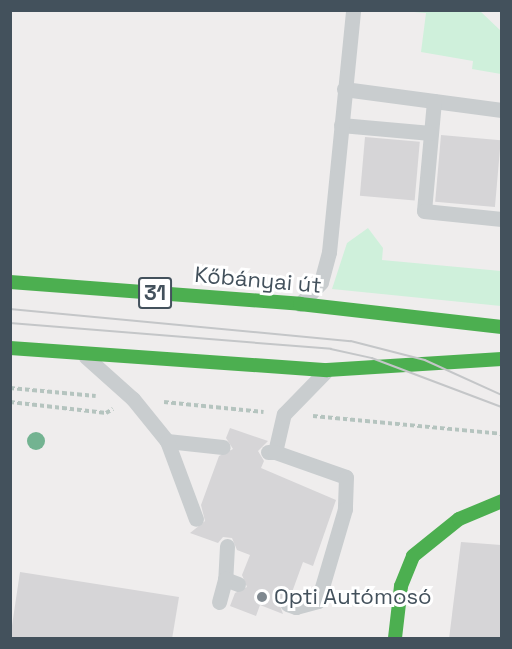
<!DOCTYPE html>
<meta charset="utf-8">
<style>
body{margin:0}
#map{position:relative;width:512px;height:649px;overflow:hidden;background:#efeded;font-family:"Space Grotesk",sans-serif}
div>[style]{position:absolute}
.green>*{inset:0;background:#cff0db}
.building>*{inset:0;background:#d6d5d7;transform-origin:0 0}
.path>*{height:4px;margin-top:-2px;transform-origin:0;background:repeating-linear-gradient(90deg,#b5c4bf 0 4.5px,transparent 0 7.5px)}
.lane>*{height:15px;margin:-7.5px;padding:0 7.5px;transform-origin:7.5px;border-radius:7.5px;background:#c9cdcf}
.fast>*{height:14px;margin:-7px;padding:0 7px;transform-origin:7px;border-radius:7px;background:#4caf50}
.tram>*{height:1.5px;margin:-0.75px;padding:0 0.75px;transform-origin:0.75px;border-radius:0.75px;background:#c4c6c8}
.trees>*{width:18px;height:18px;margin:-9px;border-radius:50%;background:#73b391}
.dots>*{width:16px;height:16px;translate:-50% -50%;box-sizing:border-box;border:3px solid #fff;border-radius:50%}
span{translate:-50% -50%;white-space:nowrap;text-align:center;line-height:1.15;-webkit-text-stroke:6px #fff;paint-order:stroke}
.shield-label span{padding:2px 4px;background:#fff;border:2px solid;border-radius:4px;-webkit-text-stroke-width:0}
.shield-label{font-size:21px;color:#43515c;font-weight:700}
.street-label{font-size:22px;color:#43515c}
.poi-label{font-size:22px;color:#43515c}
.left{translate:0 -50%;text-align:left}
.frame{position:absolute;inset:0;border:12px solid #43515c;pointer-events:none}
</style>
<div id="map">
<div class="green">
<i style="clip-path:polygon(402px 11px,480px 11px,501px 31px,501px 84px,501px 74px,472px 69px,473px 61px,421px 52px,426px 13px)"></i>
<i style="clip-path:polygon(368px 228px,383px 248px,382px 260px,501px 271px,501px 306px,332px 289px,347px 243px)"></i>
</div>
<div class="building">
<i style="left:441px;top:135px;width:60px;height:67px;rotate:5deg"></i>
<i style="left:365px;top:137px;width:55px;height:59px;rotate:5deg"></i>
<i style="clip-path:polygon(230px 428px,268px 441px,258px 451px,264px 461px,261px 468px,336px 500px,313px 566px,303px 562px,291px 595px,278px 600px,283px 614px,260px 605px,256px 616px,230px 606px,235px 593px,247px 587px,242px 575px,250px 555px,237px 550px,232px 538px,223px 537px,218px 543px,190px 533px,205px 521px,201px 505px,219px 456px,233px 449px,226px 438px)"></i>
<i style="clip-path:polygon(461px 542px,501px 545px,501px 639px,449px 639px)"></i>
<i style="clip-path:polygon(20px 572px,179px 597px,172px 639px,10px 639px)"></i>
</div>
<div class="path">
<i style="left:10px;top:388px;width:86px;rotate:5.3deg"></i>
<i style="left:10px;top:402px;width:97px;rotate:6.5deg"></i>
<i style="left:106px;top:413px;width:8px;rotate:-30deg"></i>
<i style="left:164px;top:402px;width:100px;rotate:5.7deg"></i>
<i style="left:313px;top:416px;width:190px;rotate:5.4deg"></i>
</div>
<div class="lane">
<i style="left:344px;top:89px;width:159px;rotate:7.6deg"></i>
<i style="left:434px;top:101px;width:110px;rotate:95.2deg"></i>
<i style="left:424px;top:211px;width:78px;rotate:5.9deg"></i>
<i style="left:341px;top:125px;width:90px;rotate:5.1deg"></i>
<i style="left:300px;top:304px;width:30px;rotate:-46deg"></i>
<i style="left:321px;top:282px;width:31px;rotate:-75deg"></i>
<i style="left:329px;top:252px;width:243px;rotate:-84.3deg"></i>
<i style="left:86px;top:357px;width:63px;rotate:41.8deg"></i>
<i style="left:133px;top:399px;width:54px;rotate:51deg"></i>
<i style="left:167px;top:441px;width:56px;rotate:6.1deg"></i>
<i style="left:167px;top:441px;width:83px;rotate:69.6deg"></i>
<i style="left:268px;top:452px;width:7px"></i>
<i style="left:275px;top:452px;width:39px;rotate:-77deg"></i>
<i style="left:284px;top:414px;width:59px;rotate:-45.7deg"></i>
<i style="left:275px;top:452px;width:75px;rotate:19.4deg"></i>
<i style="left:346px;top:477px;width:32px;rotate:92deg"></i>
<i style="left:345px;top:509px;width:96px;rotate:106.4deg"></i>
<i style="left:318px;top:601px;width:23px;rotate:165deg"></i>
<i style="left:296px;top:607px;width:9px;rotate:-162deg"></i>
<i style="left:227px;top:546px;width:33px;rotate:93deg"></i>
<i style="left:225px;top:579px;width:14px;rotate:21deg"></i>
<i style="left:219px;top:602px;width:24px;rotate:-75deg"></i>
</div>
<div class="fast">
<i style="left:10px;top:282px;width:291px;rotate:4.3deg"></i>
<i style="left:300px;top:304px;width:203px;rotate:6.5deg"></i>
<i style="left:10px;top:348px;width:318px;rotate:4deg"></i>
<i style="left:327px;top:370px;width:175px;rotate:-3.6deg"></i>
<i style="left:395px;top:638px;width:52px;rotate:-83.4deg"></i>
<i style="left:401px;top:586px;width:32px;rotate:-68deg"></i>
<i style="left:413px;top:556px;width:59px;rotate:-38.8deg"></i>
<i style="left:459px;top:519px;width:47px;rotate:-22.7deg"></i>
</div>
<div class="tram">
<i style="left:10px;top:309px;width:342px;rotate:5.4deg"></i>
<i style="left:351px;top:341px;width:76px;rotate:14.4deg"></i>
<i style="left:425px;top:360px;width:85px;rotate:24.4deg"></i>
<i style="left:10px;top:323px;width:322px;rotate:4.6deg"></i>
<i style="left:331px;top:349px;width:42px;rotate:12.4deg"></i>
<i style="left:372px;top:358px;width:139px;rotate:20.7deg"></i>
</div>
<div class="trees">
<i style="left:36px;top:441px"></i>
</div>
<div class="dots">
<i style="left:262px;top:597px;background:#7f888f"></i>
</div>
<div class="shield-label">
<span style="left:155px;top:293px">31</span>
</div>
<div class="street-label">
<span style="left:258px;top:280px;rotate:5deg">Kőbányai út</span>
</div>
<div class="poi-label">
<span class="left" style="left:274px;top:597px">Opti Autómosó</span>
</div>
<div class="frame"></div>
</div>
